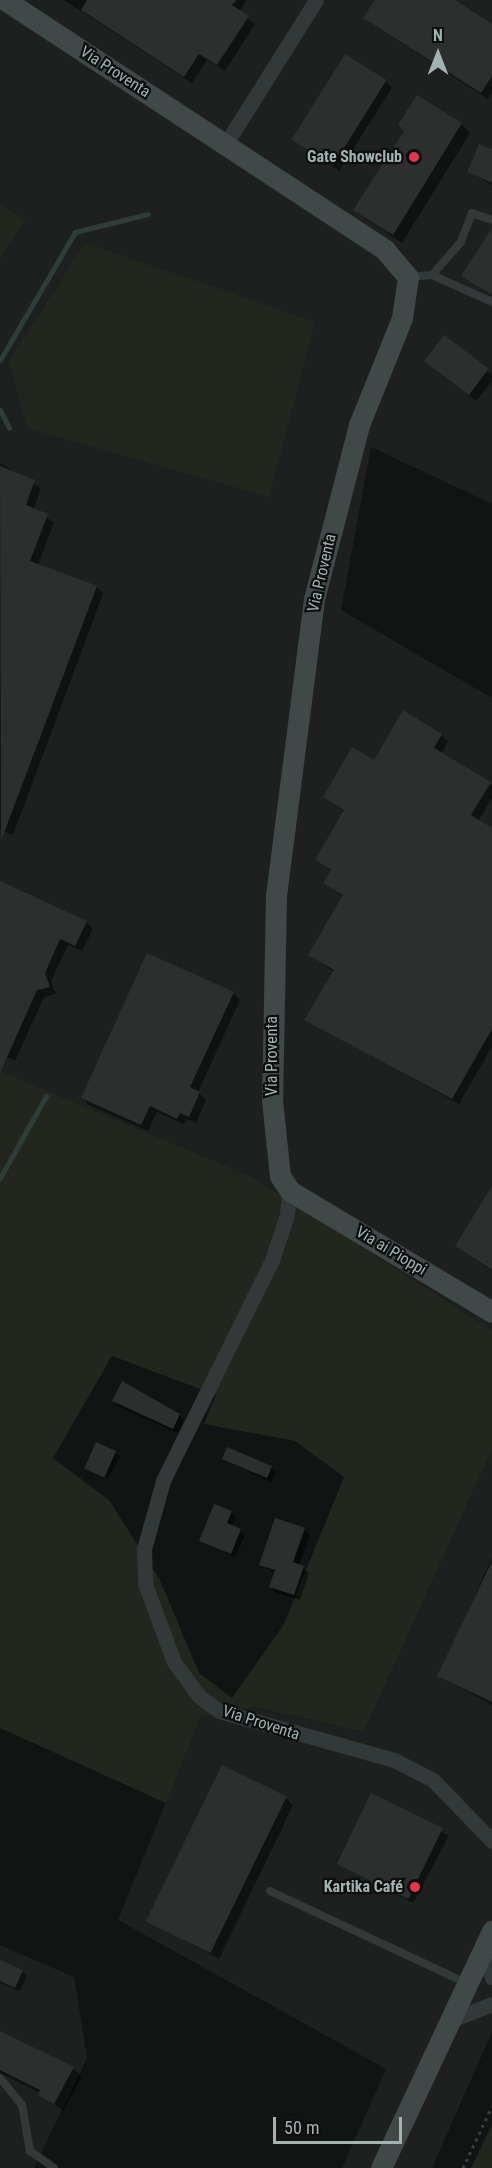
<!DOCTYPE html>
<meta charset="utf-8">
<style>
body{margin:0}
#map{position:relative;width:492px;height:2168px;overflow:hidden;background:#121313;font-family:"Roboto Condensed",sans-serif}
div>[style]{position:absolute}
.built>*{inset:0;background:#1e2020}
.green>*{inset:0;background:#23261e}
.shadow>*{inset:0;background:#0007;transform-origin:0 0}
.stream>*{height:5px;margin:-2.5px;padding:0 2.5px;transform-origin:2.5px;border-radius:2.5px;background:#2e3d38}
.building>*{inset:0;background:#2d2f2f;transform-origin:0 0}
.path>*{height:3px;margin-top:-1.5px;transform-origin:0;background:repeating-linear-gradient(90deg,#393f3f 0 3px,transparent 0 7.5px)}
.lane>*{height:8px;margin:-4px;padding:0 4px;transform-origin:4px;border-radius:4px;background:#333838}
.street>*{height:15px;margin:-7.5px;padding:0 7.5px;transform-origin:7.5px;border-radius:7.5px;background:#333838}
.secondary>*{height:21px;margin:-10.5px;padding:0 10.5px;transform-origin:10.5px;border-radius:10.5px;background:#414848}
.dots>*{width:16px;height:16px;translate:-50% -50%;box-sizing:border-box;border:3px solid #0d0e0e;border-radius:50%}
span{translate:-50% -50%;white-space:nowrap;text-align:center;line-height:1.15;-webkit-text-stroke:4.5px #0d0e0e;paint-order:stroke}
.street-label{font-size:16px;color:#a4b3b2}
.poi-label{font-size:16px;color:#a4b3b2;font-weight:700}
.right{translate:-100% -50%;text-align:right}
.north{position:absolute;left:408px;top:24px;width:60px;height:60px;-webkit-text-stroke:4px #0d0e0e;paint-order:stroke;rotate:0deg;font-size:16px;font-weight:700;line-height:24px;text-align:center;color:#a4b3b2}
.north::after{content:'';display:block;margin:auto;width:21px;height:27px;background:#a4b3b2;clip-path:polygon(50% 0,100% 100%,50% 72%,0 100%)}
.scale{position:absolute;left:273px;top:2117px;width:129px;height:27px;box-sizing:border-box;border:3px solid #a4b3b2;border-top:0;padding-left:8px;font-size:18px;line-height:21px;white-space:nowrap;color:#a4b3b2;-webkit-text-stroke:4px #0d0e0e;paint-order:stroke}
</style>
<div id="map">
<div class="built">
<i style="clip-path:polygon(0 0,492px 0,492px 504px,371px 447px,341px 610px,492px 698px,492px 1330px,253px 1177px,0 1071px)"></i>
<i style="clip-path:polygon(492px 1450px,492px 2032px,432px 2168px,342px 2168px,386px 2069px,118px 1920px,200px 1718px,255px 1707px,364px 1732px)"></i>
<i style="clip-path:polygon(0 1945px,74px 1977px,87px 2058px,34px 2168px,0 2168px)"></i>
</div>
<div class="green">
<i style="clip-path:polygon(0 203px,25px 220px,0 259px)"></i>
<i style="clip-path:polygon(85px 243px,315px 322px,269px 497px,27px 428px,9px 361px)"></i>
<i style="clip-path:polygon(evenodd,0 1071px,253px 1177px,492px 1330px,492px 1450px,364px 1732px,255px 1707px,200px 1718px,166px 1803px,0 1728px,0 1071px,112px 1356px,216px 1395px,204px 1424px,295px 1441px,344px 1477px,284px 1624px,232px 1698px,199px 1673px,160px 1580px,109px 1500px,53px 1458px,112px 1356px)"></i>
<i style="clip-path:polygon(492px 2124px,492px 2168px,471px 2168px)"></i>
</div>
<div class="shadow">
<i style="clip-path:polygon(64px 0,247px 0,239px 12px,255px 24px,225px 71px,207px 60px,192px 83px)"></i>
<i style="clip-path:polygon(376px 0,453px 0,492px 25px,492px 93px,488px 99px,372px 24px,365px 17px)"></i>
<i style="clip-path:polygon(385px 81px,392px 88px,339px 171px,292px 139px)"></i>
<i style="clip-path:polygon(461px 124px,470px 133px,402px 243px,355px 210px)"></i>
<i style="clip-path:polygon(492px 150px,492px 185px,469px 172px)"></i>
<i style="clip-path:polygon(492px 239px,492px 296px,463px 276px)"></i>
<i style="clip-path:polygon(444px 337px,492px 375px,492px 381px,476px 401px,432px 367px)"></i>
<i style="clip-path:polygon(0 463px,41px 488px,33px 510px,54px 522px,38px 565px,97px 587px,103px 594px,13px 835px,0 830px)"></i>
<i style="clip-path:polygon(442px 735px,448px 742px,441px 754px,492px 786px,492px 798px,478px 821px,492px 829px,492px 1047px,459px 1104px,306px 1020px,334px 972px,310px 955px,344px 897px,325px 883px,332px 872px,316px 860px,345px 812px,325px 797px,374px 762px)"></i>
<i style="clip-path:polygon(0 883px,86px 922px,93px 929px,82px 951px,68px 945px,51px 981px,56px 994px,44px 997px,15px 1061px,0 1054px)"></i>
<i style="clip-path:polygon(233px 993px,240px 1000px,198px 1092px,206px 1100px,196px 1123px,187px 1119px,184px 1124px,157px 1112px,148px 1131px,89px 1105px,82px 1098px)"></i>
<i style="clip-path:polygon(492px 1194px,492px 1271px,456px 1246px)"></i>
<i style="clip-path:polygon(122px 1383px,179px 1415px,184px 1420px,177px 1433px,118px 1406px,114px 1401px)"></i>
<i style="left:97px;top:1444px;width:26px;height:26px;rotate:29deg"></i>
<i style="clip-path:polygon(224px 1459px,271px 1467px,276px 1472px,271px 1482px)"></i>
<i style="clip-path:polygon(231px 1512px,236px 1517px,231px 1527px,245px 1535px,235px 1557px,201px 1541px)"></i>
<i style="clip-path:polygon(304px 1529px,310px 1535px,299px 1566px,309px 1573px,300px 1600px,277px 1593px,271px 1587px,275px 1573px,261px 1564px)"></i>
<i style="clip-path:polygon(492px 1558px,492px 1705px,439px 1676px)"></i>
<i style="left:372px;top:1795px;width:87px;height:76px;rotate:28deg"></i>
<i style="clip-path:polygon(286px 1798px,293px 1805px,219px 1959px,148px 1920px)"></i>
<i style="clip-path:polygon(0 1961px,27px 1975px,20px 1991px,0 1983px)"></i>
<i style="clip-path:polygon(0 2033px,74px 2069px,82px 2077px,63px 2111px,40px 2093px,0 2073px)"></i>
</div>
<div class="stream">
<i style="left:0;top:360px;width:148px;rotate:-59.6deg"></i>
<i style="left:75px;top:232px;width:75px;rotate:-13.9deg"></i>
<i style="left:0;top:410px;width:20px;rotate:63deg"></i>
<i style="left:0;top:1178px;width:94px;rotate:-60.7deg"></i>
</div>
<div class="building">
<i style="clip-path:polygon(87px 0,236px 0,232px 5px,249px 16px,217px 65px,199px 54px,184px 77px,81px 10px)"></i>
<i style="clip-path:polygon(375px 0,455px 0,492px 24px,492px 76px,481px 93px,363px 18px)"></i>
<i style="left:345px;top:54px;width:49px;height:101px;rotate:32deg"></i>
<i style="clip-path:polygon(417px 95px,462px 123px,393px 235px,353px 210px,404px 131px,398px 125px)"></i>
<i style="clip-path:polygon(479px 144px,492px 149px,492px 183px,467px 172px)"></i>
<i style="clip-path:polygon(492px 228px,492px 295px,461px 276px)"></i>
<i style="left:444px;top:335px;width:56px;height:33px;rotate:37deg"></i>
<i style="clip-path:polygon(0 466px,35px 480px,26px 505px,48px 514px,30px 561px,97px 586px,1px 841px)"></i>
<i style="clip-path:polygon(403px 710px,442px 734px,434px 748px,491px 782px,471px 815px,492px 828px,492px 1029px,452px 1099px,304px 1020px,334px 970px,308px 955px,343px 895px,323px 883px,331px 870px,315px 860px,344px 810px,323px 797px,352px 747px,374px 760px)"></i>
<i style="clip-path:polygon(0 881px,87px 921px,75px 946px,60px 939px,45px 973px,50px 987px,37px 990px,0 1073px)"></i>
<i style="clip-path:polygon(147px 953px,234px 992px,190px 1087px,200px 1092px,189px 1117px,180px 1113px,177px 1119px,150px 1106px,141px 1125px,81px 1098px)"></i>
<i style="clip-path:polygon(492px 1186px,492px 1270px,455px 1246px)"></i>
<i style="clip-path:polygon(122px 1381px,180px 1414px,173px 1429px,112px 1401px)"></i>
<i style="left:96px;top:1442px;width:22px;height:29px;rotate:24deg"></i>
<i style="left:227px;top:1447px;width:49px;height:13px;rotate:23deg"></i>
<i style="clip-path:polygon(214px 1504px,232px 1511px,227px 1523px,241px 1529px,231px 1554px,199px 1541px)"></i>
<i style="clip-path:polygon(275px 1518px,305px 1528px,293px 1562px,304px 1566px,294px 1595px,269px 1587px,275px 1570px,259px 1565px)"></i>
<i style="clip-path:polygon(492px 1561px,492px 1702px,437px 1676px)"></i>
<i style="left:222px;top:1765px;width:72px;height:174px;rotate:26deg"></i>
<i style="left:371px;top:1793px;width:80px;height:79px;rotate:26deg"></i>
<i style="clip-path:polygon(0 1960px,23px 1970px,15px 1988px,0 1981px)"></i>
<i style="clip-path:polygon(0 2031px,74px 2067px,54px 2104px,38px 2095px,40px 2090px,0 2070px)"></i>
</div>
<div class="path">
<i style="left:463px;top:2168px;width:68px;rotate:-64.9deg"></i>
</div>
<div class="lane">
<i style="left:492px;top:220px;width:21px;rotate:-161deg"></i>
<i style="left:472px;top:213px;width:31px;rotate:111deg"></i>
<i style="left:461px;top:242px;width:44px;rotate:131.3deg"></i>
<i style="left:432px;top:275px;width:66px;rotate:24.2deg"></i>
<i style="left:410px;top:277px;width:22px;rotate:-5deg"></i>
<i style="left:270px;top:1891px;width:217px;rotate:25.1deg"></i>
<i style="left:0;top:2078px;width:35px;rotate:51deg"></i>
<i style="left:22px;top:2105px;width:47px;rotate:80.1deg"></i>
<i style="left:30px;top:2151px;width:29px;rotate:35deg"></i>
</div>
<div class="street">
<i style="left:225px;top:145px;width:171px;rotate:-57.9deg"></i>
<i style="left:290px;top:1191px;width:27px;rotate:98deg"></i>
<i style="left:286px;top:1218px;width:44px;rotate:108.4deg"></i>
<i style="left:272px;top:1260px;width:246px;rotate:116.3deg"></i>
<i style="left:163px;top:1481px;width:71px;rotate:105.6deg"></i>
<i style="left:144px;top:1549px;width:35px;rotate:88deg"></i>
<i style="left:145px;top:1584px;width:83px;rotate:69.6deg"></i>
<i style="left:174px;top:1662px;width:42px;rotate:53.7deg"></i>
<i style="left:199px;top:1696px;width:25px;rotate:37deg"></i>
<i style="left:219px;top:1711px;width:182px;rotate:15.6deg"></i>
<i style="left:394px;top:1760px;width:44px;rotate:27.1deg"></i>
<i style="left:433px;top:1780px;width:85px;rotate:46deg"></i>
<i style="left:483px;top:1950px;width:29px;rotate:72deg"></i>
<i style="left:449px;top:2021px;width:46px;rotate:-21.6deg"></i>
</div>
<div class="secondary">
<i style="left:5px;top:0;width:455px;rotate:33.3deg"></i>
<i style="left:385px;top:250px;width:35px;rotate:50deg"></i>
<i style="left:408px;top:277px;width:41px;rotate:98.3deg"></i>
<i style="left:402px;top:318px;width:115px;rotate:111.9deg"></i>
<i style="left:359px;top:425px;width:180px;rotate:104.5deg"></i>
<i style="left:314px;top:599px;width:300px;rotate:97.3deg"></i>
<i style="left:276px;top:897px;width:203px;rotate:91.1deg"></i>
<i style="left:272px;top:1100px;width:76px;rotate:84deg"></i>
<i style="left:280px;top:1176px;width:18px;rotate:56deg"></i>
<i style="left:290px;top:1191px;width:235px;rotate:30.9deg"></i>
<i style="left:381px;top:2168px;width:262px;rotate:-64.9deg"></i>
</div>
<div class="dots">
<i style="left:414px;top:157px;background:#e8354b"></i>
<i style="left:415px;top:1887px;background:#e8354b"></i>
</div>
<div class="street-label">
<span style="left:115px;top:72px;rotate:33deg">Via Proventa</span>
<span style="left:322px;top:573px;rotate:-77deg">Via Proventa</span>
<span style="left:272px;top:1056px;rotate:-90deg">Via Proventa</span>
<span style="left:391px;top:1251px;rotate:31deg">Via ai Pioppi</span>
<span style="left:261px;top:1723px;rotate:18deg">Via Proventa</span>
</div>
<div class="poi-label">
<span class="right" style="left:402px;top:157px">Gate Showclub</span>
<span class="right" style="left:403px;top:1887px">Kartika Café</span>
</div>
<div class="north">N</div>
<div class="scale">50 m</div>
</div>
